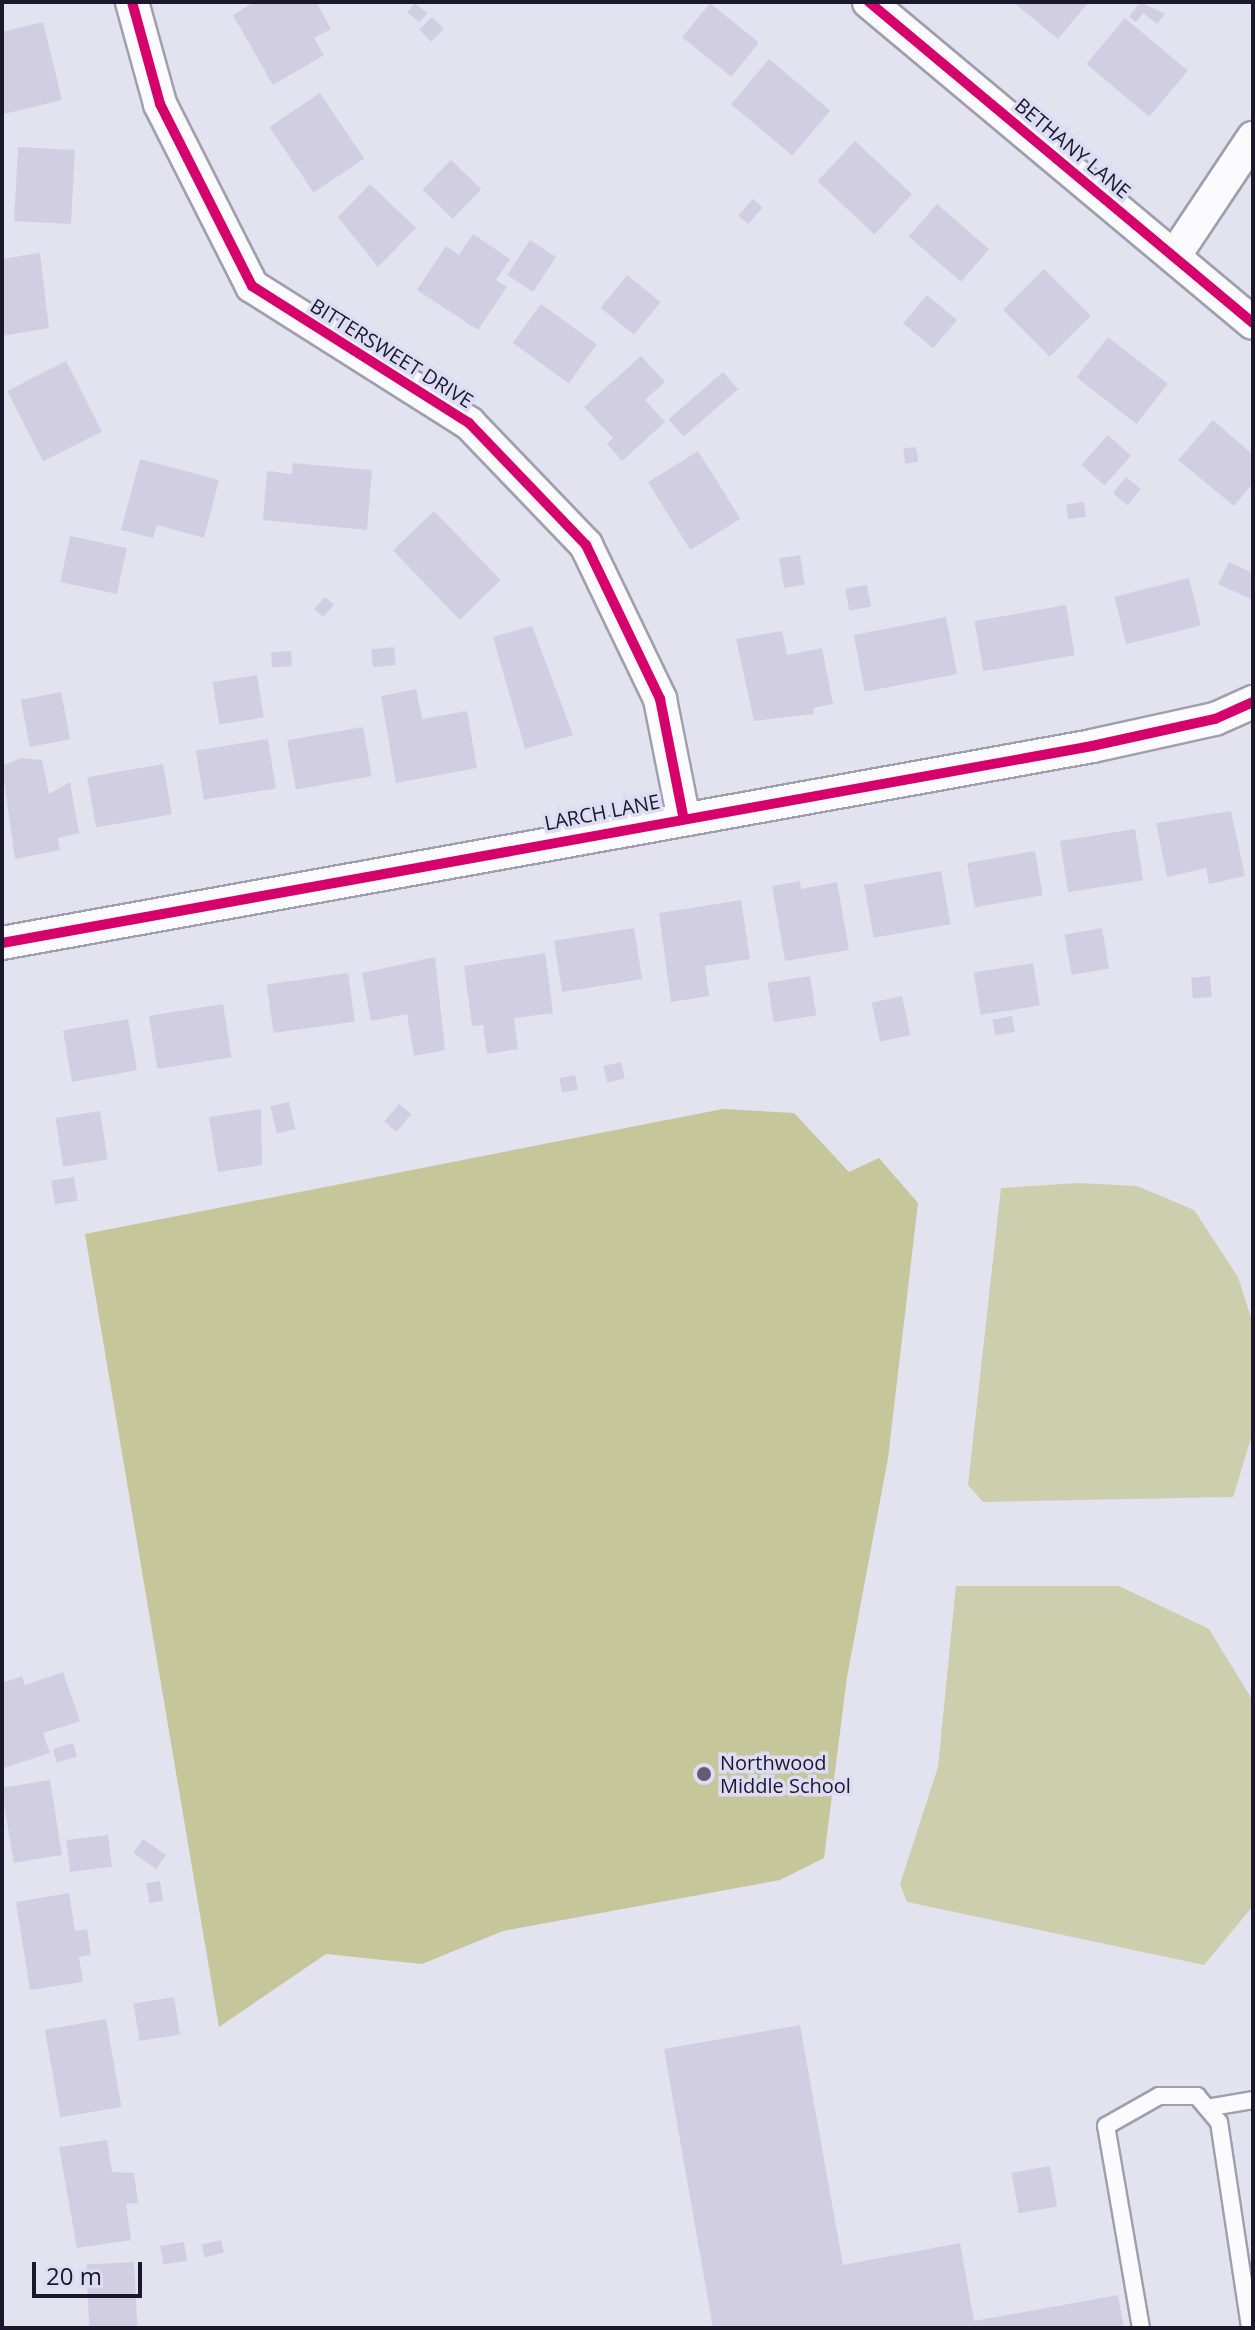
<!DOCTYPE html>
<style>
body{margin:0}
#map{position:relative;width:1255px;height:2330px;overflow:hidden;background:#e3e2ef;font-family:"Open Sans",sans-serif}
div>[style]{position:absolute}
.green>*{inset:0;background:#cdceae}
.forest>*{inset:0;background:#c5c69a}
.building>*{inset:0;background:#d1cee4;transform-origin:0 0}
.roads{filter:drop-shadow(2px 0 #a09eaf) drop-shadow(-2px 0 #a09eaf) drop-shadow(0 2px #a09eaf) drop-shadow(0 -2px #a09eaf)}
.service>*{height:16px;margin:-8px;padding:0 8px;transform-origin:8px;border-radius:8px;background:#fbfbfd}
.minor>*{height:32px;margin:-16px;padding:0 16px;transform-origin:16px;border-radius:16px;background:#fbfbfd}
.cycleway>*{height:10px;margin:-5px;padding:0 5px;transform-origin:5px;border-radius:5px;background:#d6006c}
.dots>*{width:22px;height:22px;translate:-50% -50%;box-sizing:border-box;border:4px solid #dedcf5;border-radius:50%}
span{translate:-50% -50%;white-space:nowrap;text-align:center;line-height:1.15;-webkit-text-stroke:7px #dedcf5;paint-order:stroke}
.street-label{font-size:20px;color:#1b172d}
.poi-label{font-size:20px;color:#1b172d}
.left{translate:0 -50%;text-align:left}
.frame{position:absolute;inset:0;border:4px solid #1b172d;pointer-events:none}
.scale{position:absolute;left:32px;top:2262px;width:110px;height:36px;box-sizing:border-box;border:4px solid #1b172d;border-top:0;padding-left:10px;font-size:24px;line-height:28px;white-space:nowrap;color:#1b172d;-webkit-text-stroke:6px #dedcf5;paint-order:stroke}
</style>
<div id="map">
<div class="green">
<i style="clip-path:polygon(1078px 1183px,1137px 1186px,1194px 1210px,1238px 1277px,1253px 1324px,1253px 1432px,1233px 1497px,983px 1502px,968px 1485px,1001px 1188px)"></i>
<i style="clip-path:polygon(956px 1586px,1119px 1586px,1209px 1629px,1253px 1701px,1253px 1906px,1204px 1965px,907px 1902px,900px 1884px,938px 1767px)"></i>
</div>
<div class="forest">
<i style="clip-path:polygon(723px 1109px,794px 1113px,849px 1172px,879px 1158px,918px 1203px,888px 1458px,847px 1677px,824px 1858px,780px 1880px,503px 1931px,422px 1964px,326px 1954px,219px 2027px,85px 1234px)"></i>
</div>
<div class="building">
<i style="clip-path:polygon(254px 2px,316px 2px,331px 29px,314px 38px,324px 55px,273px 85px,233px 15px)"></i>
<i style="clip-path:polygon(1013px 2px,1089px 2px,1058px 39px)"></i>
<i style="clip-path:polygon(1140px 2px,1165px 14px,1157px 24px,1143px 13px,1136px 22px,1129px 17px)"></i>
<i style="left:415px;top:3px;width:16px;height:12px;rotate:40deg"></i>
<i style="left:710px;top:3px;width:63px;height:44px;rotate:39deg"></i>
<i style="left:432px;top:17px;width:17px;height:18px;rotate:45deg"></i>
<i style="left:1125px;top:18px;width:82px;height:60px;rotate:40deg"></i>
<i style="clip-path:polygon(43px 22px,62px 100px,4px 114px,2px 32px)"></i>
<i style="left:769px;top:59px;width:80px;height:59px;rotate:40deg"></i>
<i style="left:320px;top:93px;width:79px;height:61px;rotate:56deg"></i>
<i style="left:855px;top:141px;width:78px;height:55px;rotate:43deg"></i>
<i style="left:18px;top:147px;width:57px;height:74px;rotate:3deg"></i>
<i style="left:451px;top:160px;width:42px;height:41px;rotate:44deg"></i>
<i style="clip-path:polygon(370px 184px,416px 228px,378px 267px,338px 217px)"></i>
<i style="left:753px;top:199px;width:13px;height:22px;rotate:42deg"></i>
<i style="left:937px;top:204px;width:69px;height:43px;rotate:41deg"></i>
<i style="clip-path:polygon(473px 234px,510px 259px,496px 280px,507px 287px,478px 330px,417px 290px,446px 246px,459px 255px)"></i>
<i style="left:530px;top:240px;width:31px;height:42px;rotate:33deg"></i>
<i style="clip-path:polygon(40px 253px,49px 328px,2px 336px,2px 259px)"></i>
<i style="left:1044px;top:269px;width:66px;height:58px;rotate:45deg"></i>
<i style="left:627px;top:275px;width:43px;height:42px;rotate:39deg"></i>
<i style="left:927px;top:295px;width:39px;height:37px;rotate:40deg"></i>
<i style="left:541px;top:304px;width:69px;height:48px;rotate:36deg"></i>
<i style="left:1108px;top:337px;width:76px;height:51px;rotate:38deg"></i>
<i style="clip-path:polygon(641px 356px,665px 382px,645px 400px,665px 422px,622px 461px,607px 444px,613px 438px,584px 407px)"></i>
<i style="left:66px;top:361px;width:79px;height:66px;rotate:63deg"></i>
<i style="left:723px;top:372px;width:23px;height:72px;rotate:49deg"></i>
<i style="clip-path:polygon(1213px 420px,1253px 455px,1253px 483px,1234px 506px,1178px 460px)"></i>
<i style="left:1108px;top:435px;width:31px;height:40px;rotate:42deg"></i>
<i style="left:916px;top:447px;width:15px;height:13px;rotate:82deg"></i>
<i style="left:698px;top:451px;width:80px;height:59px;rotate:58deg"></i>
<i style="clip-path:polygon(140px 459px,219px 480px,204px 538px,157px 525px,153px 538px,121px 530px)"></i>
<i style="clip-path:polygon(293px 463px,372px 470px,367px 530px,263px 520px,267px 471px,292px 474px)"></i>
<i style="left:1126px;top:477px;width:19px;height:21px;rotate:39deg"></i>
<i style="left:1084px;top:502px;width:15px;height:18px;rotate:82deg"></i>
<i style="left:434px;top:511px;width:96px;height:57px;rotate:46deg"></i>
<i style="left:70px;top:536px;width:58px;height:47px;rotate:12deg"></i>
<i style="left:800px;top:555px;width:30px;height:21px;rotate:81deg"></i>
<i style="clip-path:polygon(1229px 562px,1253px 573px,1253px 600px,1218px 584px)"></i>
<i style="left:1189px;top:578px;width:49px;height:77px;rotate:76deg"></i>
<i style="left:867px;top:585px;width:22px;height:22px;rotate:80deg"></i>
<i style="left:325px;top:597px;width:12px;height:16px;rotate:42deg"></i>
<i style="left:1066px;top:605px;width:51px;height:93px;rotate:80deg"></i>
<i style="left:946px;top:617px;width:58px;height:94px;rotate:79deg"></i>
<i style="clip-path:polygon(532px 626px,573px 735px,525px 749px,493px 637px)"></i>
<i style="clip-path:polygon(782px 631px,787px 655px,822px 648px,833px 704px,813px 708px,814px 714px,754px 721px,736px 639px)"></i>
<i style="left:394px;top:647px;width:18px;height:23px;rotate:84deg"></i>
<i style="left:291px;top:651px;width:15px;height:20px;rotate:86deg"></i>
<i style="left:257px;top:675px;width:43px;height:45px;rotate:81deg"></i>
<i style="clip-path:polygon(416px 689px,422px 719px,467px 711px,477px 768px,396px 783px,381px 696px)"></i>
<i style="left:61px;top:692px;width:48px;height:41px;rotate:79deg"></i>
<i style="left:363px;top:727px;width:50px;height:77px;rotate:80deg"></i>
<i style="left:268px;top:739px;width:50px;height:73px;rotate:81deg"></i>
<i style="clip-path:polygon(21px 758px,42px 760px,49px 794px,70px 782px,79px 833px,58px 838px,60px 850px,15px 859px,2px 766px)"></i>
<i style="left:163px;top:764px;width:51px;height:77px;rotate:80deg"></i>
<i style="clip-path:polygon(1231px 811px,1245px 876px,1209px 884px,1206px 868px,1167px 877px,1156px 823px)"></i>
<i style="left:1135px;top:829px;width:52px;height:76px;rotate:81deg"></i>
<i style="left:1035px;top:851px;width:45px;height:69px;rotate:80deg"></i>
<i style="left:941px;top:871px;width:54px;height:78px;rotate:80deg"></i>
<i style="clip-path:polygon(800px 881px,801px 889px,837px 882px,849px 950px,785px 961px,772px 886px)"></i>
<i style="clip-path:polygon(741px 900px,750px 959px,705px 966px,709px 996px,671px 1002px,659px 913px)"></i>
<i style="left:634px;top:928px;width:52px;height:81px;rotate:81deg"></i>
<i style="left:1102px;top:928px;width:41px;height:38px;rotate:80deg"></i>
<i style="clip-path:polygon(545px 953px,553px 1013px,514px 1018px,518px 1049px,487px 1054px,483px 1025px,472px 1026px,464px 966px)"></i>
<i style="clip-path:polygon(435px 957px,445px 1050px,414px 1056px,407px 1014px,371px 1021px,362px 973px)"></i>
<i style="left:1033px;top:963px;width:43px;height:60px;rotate:81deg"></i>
<i style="left:348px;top:973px;width:49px;height:82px;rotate:82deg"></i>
<i style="left:810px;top:976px;width:40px;height:43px;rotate:81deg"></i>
<i style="left:1210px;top:976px;width:21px;height:19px;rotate:85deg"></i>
<i style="left:902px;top:996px;width:40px;height:31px;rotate:78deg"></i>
<i style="left:223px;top:1004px;width:54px;height:75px;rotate:81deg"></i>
<i style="left:1012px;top:1016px;width:16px;height:20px;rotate:79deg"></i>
<i style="left:128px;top:1019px;width:52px;height:66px;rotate:80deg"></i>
<i style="left:621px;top:1062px;width:17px;height:18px;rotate:77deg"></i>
<i style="left:575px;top:1075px;width:15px;height:16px;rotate:79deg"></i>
<i style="left:289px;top:1102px;width:28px;height:19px;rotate:77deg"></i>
<i style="left:399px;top:1104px;width:16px;height:23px;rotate:40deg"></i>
<i style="clip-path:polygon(261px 1109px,262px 1165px,218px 1172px,209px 1117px)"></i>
<i style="left:100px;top:1111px;width:49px;height:45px;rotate:81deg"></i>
<i style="left:74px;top:1177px;width:24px;height:23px;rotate:81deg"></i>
<i style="clip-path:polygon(63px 1672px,80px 1721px,43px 1733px,50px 1753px,4px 1768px,2px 1683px,22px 1676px,25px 1685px)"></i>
<i style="left:73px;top:1743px;width:14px;height:21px;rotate:73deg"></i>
<i style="left:50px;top:1780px;width:76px;height:49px;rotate:81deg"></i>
<i style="left:108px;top:1835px;width:32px;height:42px;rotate:83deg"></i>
<i style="left:143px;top:1839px;width:28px;height:17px;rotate:35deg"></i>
<i style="left:160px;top:1881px;width:20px;height:14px;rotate:81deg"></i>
<i style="clip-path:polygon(69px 1893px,75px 1931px,87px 1929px,91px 1955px,79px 1957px,83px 1982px,30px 1990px,16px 1902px)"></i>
<i style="left:174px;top:1997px;width:38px;height:41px;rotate:81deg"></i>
<i style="left:106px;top:2019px;width:89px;height:62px;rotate:80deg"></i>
<i style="clip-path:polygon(800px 2025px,843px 2265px,960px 2243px,974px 2321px,1118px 2295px,1124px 2328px,713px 2328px,664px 2049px)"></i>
<i style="clip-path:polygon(107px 2140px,112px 2172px,134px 2173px,138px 2203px,126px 2204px,131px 2240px,77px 2248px,59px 2147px)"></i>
<i style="left:1050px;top:2166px;width:41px;height:39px;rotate:80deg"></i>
<i style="left:221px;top:2240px;width:13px;height:20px;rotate:77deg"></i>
<i style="left:184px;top:2242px;width:19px;height:24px;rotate:81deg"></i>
<i style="left:134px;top:2262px;width:66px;height:48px;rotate:87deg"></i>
</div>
<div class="roads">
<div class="service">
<i style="left:1212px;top:2107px;width:42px;rotate:-9.7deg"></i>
<i style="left:1141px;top:2328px;width:205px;rotate:-99.8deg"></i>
<i style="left:1106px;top:2126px;width:61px;rotate:-29.5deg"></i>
<i style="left:1159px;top:2096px;width:38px"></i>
<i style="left:1197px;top:2096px;width:34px;rotate:50deg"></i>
<i style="left:1219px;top:2122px;width:208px;rotate:81.4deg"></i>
</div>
<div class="minor">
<i style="left:132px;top:2px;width:106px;rotate:74.6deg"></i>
<i style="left:160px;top:104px;width:204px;rotate:63.2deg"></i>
<i style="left:252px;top:286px;width:257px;rotate:32.3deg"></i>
<i style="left:469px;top:423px;width:169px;rotate:46.2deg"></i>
<i style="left:586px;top:545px;width:171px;rotate:64.3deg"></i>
<i style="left:660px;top:699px;width:118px;rotate:78.8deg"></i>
<i style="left:869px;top:2px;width:500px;rotate:39.89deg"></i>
<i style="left:1175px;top:255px;width:141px;rotate:-56.3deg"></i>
<i style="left:2px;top:943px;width:1108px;rotate:-10.24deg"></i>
<i style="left:1092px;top:746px;width:126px;rotate:-12.4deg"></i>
<i style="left:1215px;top:719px;width:42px;rotate:-24.1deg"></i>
</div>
</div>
<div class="cycleway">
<i style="left:132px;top:2px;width:106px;rotate:74.6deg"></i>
<i style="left:160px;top:104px;width:204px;rotate:63.2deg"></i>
<i style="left:252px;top:286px;width:257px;rotate:32.3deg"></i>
<i style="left:469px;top:423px;width:169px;rotate:46.2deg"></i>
<i style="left:586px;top:545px;width:171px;rotate:64.3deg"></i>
<i style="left:660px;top:699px;width:118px;rotate:78.8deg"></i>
<i style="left:869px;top:2px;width:500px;rotate:39.89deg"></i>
<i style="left:2px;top:943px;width:1108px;rotate:-10.24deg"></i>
<i style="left:1092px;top:746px;width:126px;rotate:-12.4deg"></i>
<i style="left:1215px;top:719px;width:42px;rotate:-24.1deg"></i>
</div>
<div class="dots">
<i style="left:704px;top:1774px;background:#615e71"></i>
</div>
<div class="street-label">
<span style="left:1073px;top:148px;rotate:40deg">BETHANY LANE</span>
<span style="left:392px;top:353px;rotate:32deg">BITTERSWEET DRIVE</span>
<span style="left:602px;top:812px;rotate:-11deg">LARCH LANE</span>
</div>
<div class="poi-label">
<span class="left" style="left:720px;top:1774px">Northwood<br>Middle School</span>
</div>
<div class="frame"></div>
<div class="scale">20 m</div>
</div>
